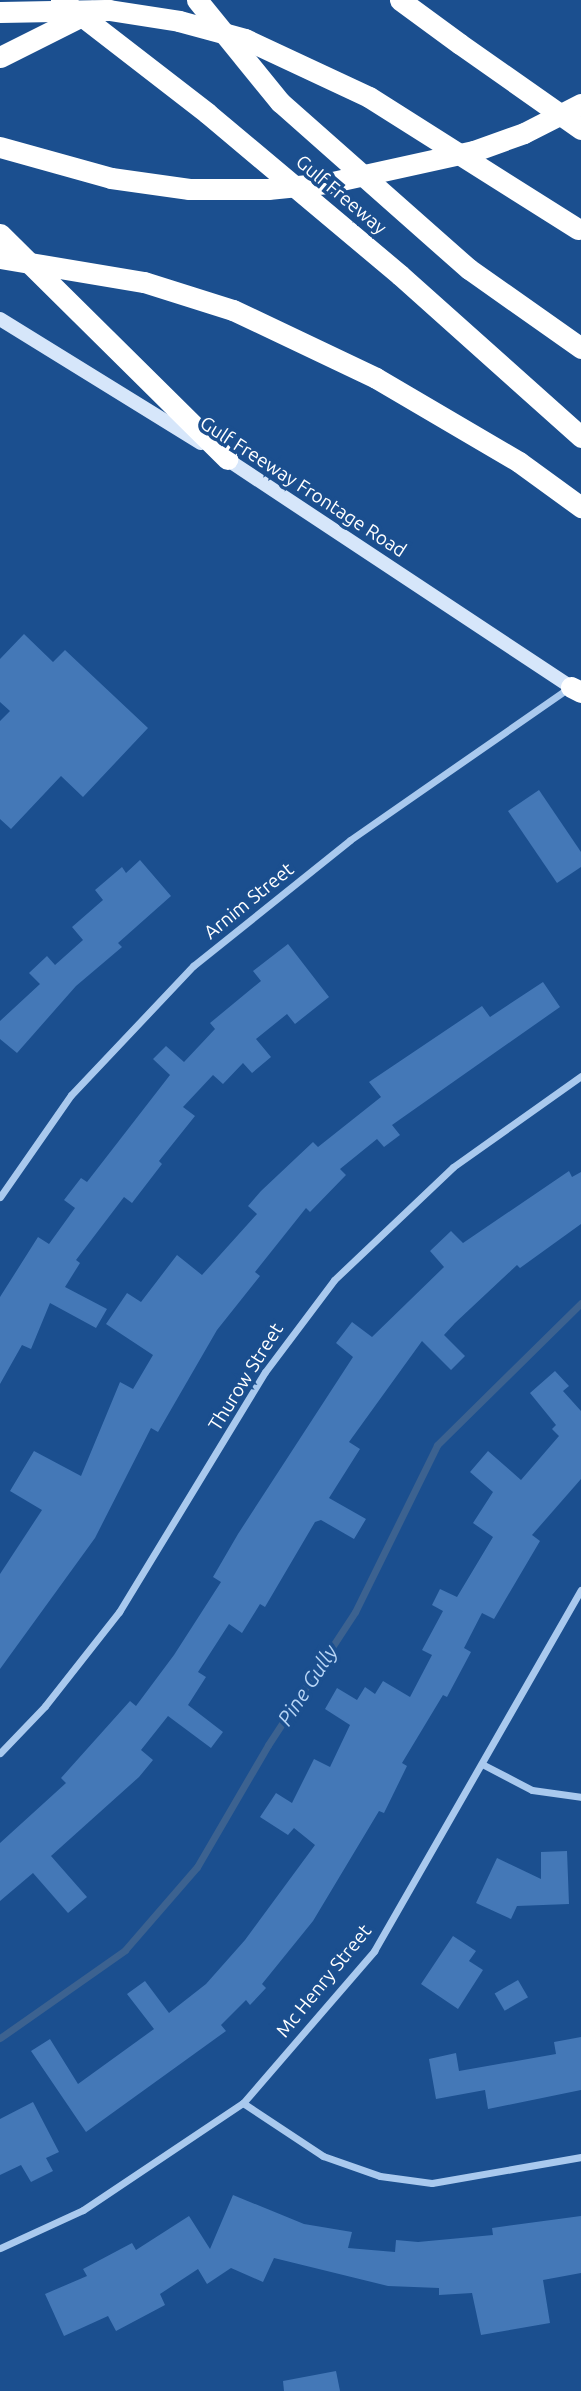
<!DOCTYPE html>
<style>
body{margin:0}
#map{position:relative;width:581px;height:2391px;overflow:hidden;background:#1b4f8f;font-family:Ubuntu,sans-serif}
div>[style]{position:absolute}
.stream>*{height:7px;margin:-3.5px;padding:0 3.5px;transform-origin:3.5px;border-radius:3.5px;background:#3c6290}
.building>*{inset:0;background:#4478b7;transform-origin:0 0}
.street>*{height:7px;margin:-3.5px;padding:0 3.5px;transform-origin:3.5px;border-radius:3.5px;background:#a9c9ee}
.secondary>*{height:14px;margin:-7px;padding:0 7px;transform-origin:7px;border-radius:7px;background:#d6e6fa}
.highway>*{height:21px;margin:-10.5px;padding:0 10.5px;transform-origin:10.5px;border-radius:10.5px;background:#fff}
.highway-bridge>*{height:21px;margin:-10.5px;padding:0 10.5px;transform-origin:10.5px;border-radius:10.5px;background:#fff}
span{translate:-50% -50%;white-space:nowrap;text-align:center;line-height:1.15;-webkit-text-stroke:7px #1b4f8f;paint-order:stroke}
.street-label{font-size:19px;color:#fff}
.water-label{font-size:21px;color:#b5d3f5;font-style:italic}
</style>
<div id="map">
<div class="stream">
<i style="left:0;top:2038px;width:153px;rotate:-35.1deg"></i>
<i style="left:125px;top:1950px;width:110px;rotate:-49.1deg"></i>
<i style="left:197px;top:1867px;width:141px;rotate:-59.8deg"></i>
<i style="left:268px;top:1745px;width:159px;rotate:-56.8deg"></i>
<i style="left:355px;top:1612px;width:186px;rotate:-63.8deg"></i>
<i style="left:437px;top:1445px;width:202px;rotate:-44.6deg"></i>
</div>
<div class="building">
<i style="clip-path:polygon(24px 634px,53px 662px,65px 650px,148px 728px,83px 797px,61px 776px,11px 829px,0 819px,0 721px,10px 711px,0 702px,0 659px)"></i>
<i style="clip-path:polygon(539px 790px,581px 852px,581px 867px,557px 883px,508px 811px)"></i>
<i style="clip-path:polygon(140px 860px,171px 896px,118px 943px,122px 947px,76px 986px,17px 1053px,0 1039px,0 1021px,40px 984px,29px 973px,47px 956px,55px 965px,83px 940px,72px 927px,103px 900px,95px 890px,122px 867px,126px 873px)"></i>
<i style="clip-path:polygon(288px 944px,329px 997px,295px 1024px,287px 1014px,256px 1039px,271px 1057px,252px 1073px,243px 1063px,223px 1084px,213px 1075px,183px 1107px,195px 1116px,159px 1161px,162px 1164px,132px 1203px,124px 1197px,76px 1260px,80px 1263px,65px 1287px,107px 1309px,96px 1328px,50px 1303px,31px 1349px,22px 1345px,0 1384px,0 1297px,38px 1237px,49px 1244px,75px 1208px,64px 1200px,81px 1178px,87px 1182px,170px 1075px,153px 1059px,166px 1046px,184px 1062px,215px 1029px,210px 1023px,261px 981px,253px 971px)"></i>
<i style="clip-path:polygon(543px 982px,560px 1007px,392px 1125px,400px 1135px,384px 1147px,377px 1139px,340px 1169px,346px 1175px,310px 1212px,306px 1208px,255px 1272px,260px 1276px,217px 1330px,158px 1432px,151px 1428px,95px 1538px,0 1669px,0 1574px,42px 1510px,10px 1491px,34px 1451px,81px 1476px,120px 1382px,133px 1389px,153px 1355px,106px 1324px,127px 1293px,141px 1302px,177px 1255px,202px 1275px,257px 1214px,248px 1206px,261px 1191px,313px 1142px,318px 1147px,381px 1097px,369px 1082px,482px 1006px,490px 1017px)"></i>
<i style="clip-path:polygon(569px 1171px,572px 1177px,581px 1172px,581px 1224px,520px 1268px,517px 1265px,455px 1323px,444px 1335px,465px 1356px,451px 1370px,422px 1341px,349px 1442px,360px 1449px,329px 1498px,366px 1519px,354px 1539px,321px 1520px,315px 1522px,265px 1607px,260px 1604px,242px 1633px,229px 1624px,198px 1672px,206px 1677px,188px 1705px,223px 1732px,211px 1748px,168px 1716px,141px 1750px,153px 1760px,139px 1777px,51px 1856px,87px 1897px,68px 1913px,33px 1873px,0 1901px,0 1843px,66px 1783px,61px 1778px,130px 1701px,136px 1706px,174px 1655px,221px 1582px,213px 1577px,238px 1534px,353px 1357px,336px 1343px,352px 1322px,372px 1337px,444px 1267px,430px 1251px,451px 1231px,463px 1243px)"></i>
<i style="clip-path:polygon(555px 1371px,569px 1386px,563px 1391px,581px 1411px,581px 1479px,532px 1535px,540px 1541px,494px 1619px,482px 1613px,464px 1648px,471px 1652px,447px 1697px,443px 1695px,402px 1763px,407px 1766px,384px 1813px,379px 1811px,313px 1921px,262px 1984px,266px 1988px,250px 2005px,246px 2000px,221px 2025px,226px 2031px,86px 2132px,31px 2051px,50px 2039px,78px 2084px,154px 2029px,127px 1994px,145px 1981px,169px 2013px,206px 1984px,245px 1940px,315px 1845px,294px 1828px,288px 1835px,260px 1817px,276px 1793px,292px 1803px,314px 1759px,330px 1767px,350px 1725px,325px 1709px,337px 1688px,357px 1700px,365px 1687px,375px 1694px,383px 1681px,410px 1697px,432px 1655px,422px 1650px,443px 1611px,432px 1605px,440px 1589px,457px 1597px,493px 1537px,473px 1523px,493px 1492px,470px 1472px,488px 1451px,521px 1480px,559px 1436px,552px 1429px,556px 1425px,530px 1393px)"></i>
<i style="clip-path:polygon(567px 1851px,569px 1904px,517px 1906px,511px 1919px,476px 1903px,497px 1858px,541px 1879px,541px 1852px)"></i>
<i style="clip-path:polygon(453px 1936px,476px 1951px,469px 1961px,483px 1970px,458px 2009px,421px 1984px)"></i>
<i style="left:518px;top:1980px;width:20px;height:27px;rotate:60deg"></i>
<i style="clip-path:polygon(581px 2037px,581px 2090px,488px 2109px,485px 2090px,436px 2099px,429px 2059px,456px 2053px,459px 2071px,556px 2054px,554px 2042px)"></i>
<i style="clip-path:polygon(33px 2102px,59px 2152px,46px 2158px,53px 2171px,31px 2182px,21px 2165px,0 2175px,0 2119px)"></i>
<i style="clip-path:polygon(233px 2195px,304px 2224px,352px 2232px,348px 2248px,395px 2252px,396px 2240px,418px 2242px,493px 2235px,492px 2228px,581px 2216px,581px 2273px,543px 2280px,550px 2323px,481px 2335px,472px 2293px,439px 2295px,439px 2288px,388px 2286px,274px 2258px,263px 2282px,231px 2268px,207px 2284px,198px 2269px,160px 2294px,165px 2305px,116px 2331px,108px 2316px,64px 2336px,45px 2294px,87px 2276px,83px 2269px,132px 2243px,136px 2250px,189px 2216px,210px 2249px)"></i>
<i style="clip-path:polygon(336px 2371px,340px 2391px,284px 2391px,283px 2381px)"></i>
</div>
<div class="street">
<i style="left:0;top:1197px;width:124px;rotate:-55.2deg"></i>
<i style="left:71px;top:1095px;width:178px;rotate:-46.6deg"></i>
<i style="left:193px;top:966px;width:201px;rotate:-38.7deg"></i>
<i style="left:350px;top:840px;width:267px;rotate:-34.8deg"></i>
<i style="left:0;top:1753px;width:65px;rotate:-46.2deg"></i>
<i style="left:45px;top:1706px;width:120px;rotate:-51.8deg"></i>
<i style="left:119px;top:1612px;width:281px;rotate:-58.7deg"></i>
<i style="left:265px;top:1372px;width:115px;rotate:-53.1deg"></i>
<i style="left:334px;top:1280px;width:164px;rotate:-43.5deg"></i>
<i style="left:453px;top:1167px;width:157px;rotate:-35.4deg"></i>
<i style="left:482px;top:1764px;width:56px;rotate:27.5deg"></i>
<i style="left:532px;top:1790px;width:49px;rotate:8.1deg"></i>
<i style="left:243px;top:2103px;width:96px;rotate:33.5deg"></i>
<i style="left:323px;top:2156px;width:60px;rotate:19.3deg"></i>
<i style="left:380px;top:2176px;width:52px;rotate:7.7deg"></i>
<i style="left:432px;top:2183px;width:151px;rotate:-9.9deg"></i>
<i style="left:0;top:2248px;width:91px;rotate:-24.6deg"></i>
<i style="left:83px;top:2210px;width:192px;rotate:-33.8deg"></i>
<i style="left:243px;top:2103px;width:201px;rotate:-49.2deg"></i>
<i style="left:374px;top:1951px;width:416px;rotate:-60.2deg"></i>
</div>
<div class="secondary">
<i style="left:0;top:319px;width:236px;rotate:31.7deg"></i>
<i style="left:222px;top:456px;width:427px;rotate:33.5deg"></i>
</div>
<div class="highway">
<i style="left:61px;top:0;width:185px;rotate:37.7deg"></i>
<i style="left:197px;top:0;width:132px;rotate:50.9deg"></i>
<i style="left:400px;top:0;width:74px;rotate:36.3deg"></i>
<i style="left:0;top:147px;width:115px;rotate:15.6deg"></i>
<i style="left:111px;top:178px;width:79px;rotate:8deg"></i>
<i style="left:189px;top:189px;width:79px"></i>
<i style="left:268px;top:189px;width:60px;rotate:-5.7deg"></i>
<i style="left:328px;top:183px;width:149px;rotate:-12.4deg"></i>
<i style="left:474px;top:151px;width:53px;rotate:-19.8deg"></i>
<i style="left:524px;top:133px;width:64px;rotate:-27deg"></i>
<i style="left:0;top:234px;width:320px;rotate:44.7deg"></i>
<i style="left:469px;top:269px;width:137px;rotate:35.2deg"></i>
<i style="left:400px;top:275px;width:243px;rotate:41.8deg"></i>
<i style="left:519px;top:462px;width:77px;rotate:36deg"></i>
<i style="left:571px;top:687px;width:11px;rotate:27deg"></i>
</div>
<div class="highway-bridge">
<i style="left:0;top:12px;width:109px;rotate:-1.1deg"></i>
<i style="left:109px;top:10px;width:71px;rotate:8.9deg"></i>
<i style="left:179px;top:21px;width:68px;rotate:15.3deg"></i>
<i style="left:245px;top:39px;width:137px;rotate:25.1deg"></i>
<i style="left:369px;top:97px;width:247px;rotate:32.3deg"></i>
<i style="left:460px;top:44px;width:148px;rotate:35.1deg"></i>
<i style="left:0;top:57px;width:103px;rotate:-26.6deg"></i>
<i style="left:280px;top:102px;width:252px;rotate:41.5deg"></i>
<i style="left:207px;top:113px;width:252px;rotate:40deg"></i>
<i style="left:0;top:258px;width:146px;rotate:9.5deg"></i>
<i style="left:144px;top:282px;width:93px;rotate:17.5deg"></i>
<i style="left:233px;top:310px;width:158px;rotate:25.4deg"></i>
<i style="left:376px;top:378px;width:166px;rotate:30.4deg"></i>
</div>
<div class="street-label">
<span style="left:341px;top:195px;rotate:40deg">Gulf Freeway</span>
<span style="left:303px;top:487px;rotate:33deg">Gulf Freeway Frontage Road</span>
<span style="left:249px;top:901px;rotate:-39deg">Arnim Street</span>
<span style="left:246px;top:1377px;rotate:-58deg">Thurow Street</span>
<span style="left:324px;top:1981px;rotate:-51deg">Mc Henry Street</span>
</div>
<div class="water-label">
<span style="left:307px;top:1685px;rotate:-57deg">Pine Gully</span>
</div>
</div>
